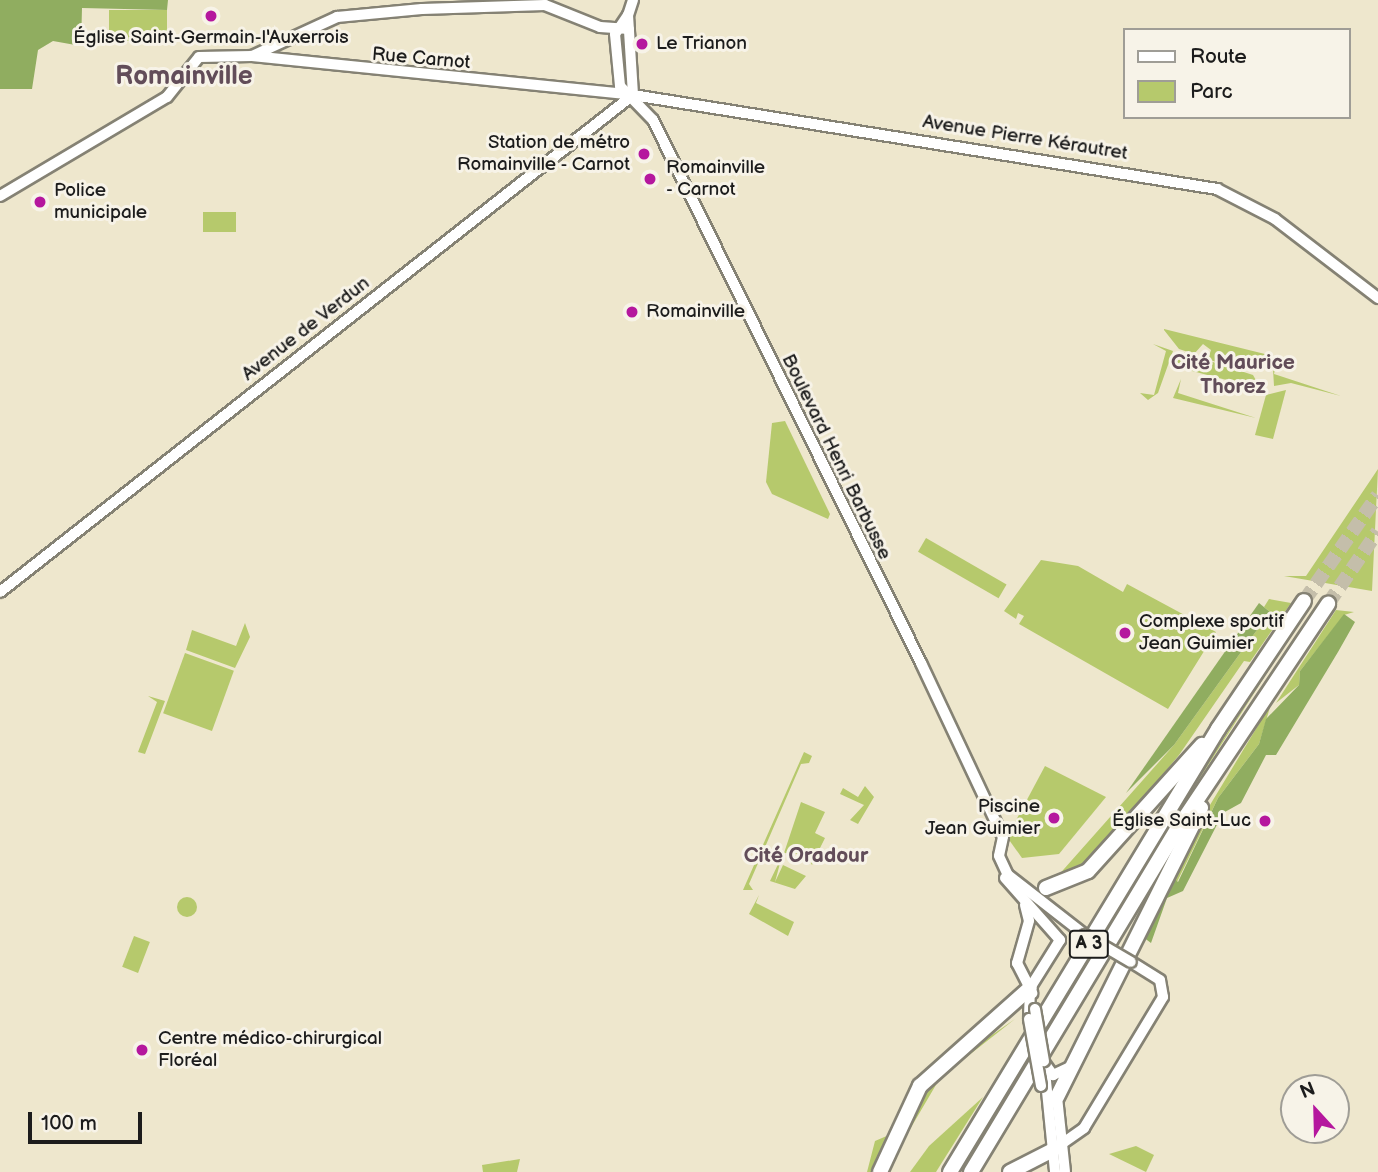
<!DOCTYPE html>
<meta charset="utf-8">
<style>
body{margin:0}
#map{position:relative;width:1378px;height:1172px;overflow:hidden;background:#eee7cd;font-family:"Balsamiq Sans",sans-serif}
div>[style]{position:absolute}
.green>*{inset:0;background:#b6c96c;transform-origin:0 0}
.round{border-radius:50%}
.forest>*{inset:0;background:#90ad60}
.highway-tunnel>*{height:14px;margin-top:-7px;transform-origin:0;background:repeating-linear-gradient(90deg,#c4beaa 0 14px,transparent 0 21px)}
.roads{filter:drop-shadow(2px 0 #858274) drop-shadow(-2px 0 #858274) drop-shadow(0 2px #858274) drop-shadow(0 -2px #858274)}
.secondary>*{height:10px;margin:-5px;padding:0 5px;transform-origin:5px;border-radius:5px;background:#fff}
.highway>*{height:14px;margin:-7px;padding:0 7px;transform-origin:7px;border-radius:7px;background:#fff}
.bridges{filter:drop-shadow(2px 0 #858274) drop-shadow(-2px 0 #858274) drop-shadow(0 2px #858274) drop-shadow(0 -2px #858274)}
.secondary-bridge>*{height:10px;margin:-5px;padding:0 5px;transform-origin:5px;border-radius:5px;background:#fff}
.dots>*{width:19px;height:19px;translate:-50% -50%;box-sizing:border-box;border:4px solid #f7f3e8;border-radius:50%}
span{translate:-50% -50%;white-space:nowrap;text-align:center;line-height:1.15;-webkit-text-stroke:6px #f7f3e8;paint-order:stroke}
.shield-label span{padding:2px 5px;background:#f7f3e8;border:2px solid;border-radius:5px;-webkit-text-stroke-width:0}
.shield-label{font-size:18px;color:#1c1c1c;font-weight:700}
.poi-label{font-size:19px;color:#1c1c1c}
.left{translate:0 -50%;text-align:left}
.right{translate:-100% -50%;text-align:right}
.street-label{font-size:19px;color:#1c1c1c}
.neighbourhood-label{font-size:21px;color:#624d59;font-weight:700}
.district-label{font-size:26px;color:#624d59;font-weight:700}
.legend{position:absolute;left:1123px;top:28px;width:228px;height:91px;box-sizing:border-box;background:#f7f3e8;border:2px solid #9f9d96;margin:0;padding:9px 12px;list-style:none;font-size:21px;color:#1c1c1c}
.legend li{display:flex;align-items:center;gap:14px;height:35px}
.legend b{width:35px;border:2px solid #9f9d96}
.north{position:absolute;left:1280px;top:1074px;width:70px;height:70px;box-sizing:border-box;background:#f7f3e8;border:2px solid #9f9d96;border-radius:50%;rotate:338deg;font-size:19px;font-weight:700;line-height:28px;text-align:center;color:#1c1c1c}
.north::after{content:'';display:block;margin:auto;width:24px;height:32px;background:#b5179e;clip-path:polygon(50% 0,100% 100%,50% 72%,0 100%)}
.scale{position:absolute;left:28px;top:1112px;width:114px;height:32px;box-sizing:border-box;border:4px solid #1c1c1c;border-top:0;padding-left:9px;font-size:21px;line-height:24px;white-space:nowrap;color:#1c1c1c;-webkit-text-stroke:5px #f7f3e8;paint-order:stroke}
</style>
<div id="map">
<div class="green">
<i style="left:109px;top:10px;width:58px;height:31px"></i>
<i style="left:203px;top:212px;width:33px;height:20px"></i>
<i style="clip-path:polygon(1164px 330px,1164px 329px,1273px 356px,1221px 364px,1208px 359px,1211px 350px,1203px 344px,1194px 354px,1179px 349px)"></i>
<i style="clip-path:polygon(1153px 344px,1173px 351px,1158px 393px,1148px 400px,1140px 393px,1154px 395px,1166px 351px)"></i>
<i style="clip-path:polygon(1179px 351px,1253px 375px,1261px 389px,1173px 366px)"></i>
<i style="clip-path:polygon(1277px 360px,1274px 374px,1341px 396px,1291px 383px,1274px 386px,1273px 369px)"></i>
<i style="clip-path:polygon(1181px 379px,1178px 393px,1256px 418px,1173px 398px)"></i>
<i style="clip-path:polygon(1286px 390px,1273px 439px,1255px 435px,1266px 395px)"></i>
<i style="clip-path:polygon(785px 421px,830px 514px,828px 519px,772px 494px,766px 482px,772px 423px)"></i>
<i style="clip-path:polygon(1378px 469px,1372px 591px,1284px 576px,1306px 576px)"></i>
<i style="left:926px;top:538px;width:93px;height:16px;rotate:30deg"></i>
<i style="clip-path:polygon(1041px 560px,1078px 566px,1123px 592px,1127px 584px,1216px 632px,1168px 709px,1019px 624px,1024px 616px,1018px 613px,1016px 619px,1004px 611px)"></i>
<i style="clip-path:polygon(1269px 599px,1291px 603px,1250px 662px,1244px 661px,1179px 755px,1102px 848px,1080px 870px,1056px 878px,1174px 745px,1270px 612px,1264px 607px)"></i>
<i style="clip-path:polygon(1336px 610px,1354px 612px,1344px 615px,1300px 671px,1299px 685px,1276px 703px)"></i>
<i style="clip-path:polygon(245px 623px,250px 637px,235px 668px,186px 650px,192px 630px,236px 646px)"></i>
<i style="clip-path:polygon(1288px 640px,1168px 828px,1047px 1036px,1151px 850px)"></i>
<i style="left:185px;top:653px;width:52px;height:64px;rotate:20deg"></i>
<i style="clip-path:polygon(148px 696px,165px 701px,145px 754px,138px 752px,157px 702px)"></i>
<i style="clip-path:polygon(1271px 704px,1259px 744px,1218px 798px,1177px 882px,1171px 875px,1187px 843px)"></i>
<i style="clip-path:polygon(804px 752px,812px 756px,809px 763px,801px 764px,749px 884px,753px 890px,743px 890px)"></i>
<i style="clip-path:polygon(1045px 766px,1106px 797px,1059px 854px,1022px 858px,1007px 837px)"></i>
<i style="clip-path:polygon(865px 786px,874px 797px,858px 824px,850px 820px,864px 805px,840px 794px,843px 788px,858px 797px)"></i>
<i style="clip-path:polygon(801px 802px,825px 812px,815px 833px,825px 838px,818px 852px,810px 852px,817px 854px,812px 865px,806px 854px,784px 853px)"></i>
<i style="clip-path:polygon(782px 856px,775px 882px,783px 865px,806px 876px,795px 889px,770px 881px)"></i>
<i style="clip-path:polygon(759px 895px,756px 903px,794px 922px,788px 936px,749px 914px)"></i>
<i class="round" style="left:177px;top:897px;width:20px;height:20px"></i>
<i style="left:134px;top:936px;width:17px;height:33px;rotate:21deg"></i>
<i style="clip-path:polygon(1015px 1019px,940px 1078px,886px 1170px,922px 1095px,946px 1067px)"></i>
<i style="clip-path:polygon(973px 1030px,937px 1063px,875px 1172px,867px 1172px,875px 1141px,889px 1135px,925px 1074px,942px 1055px)"></i>
<i style="clip-path:polygon(983px 1097px,936px 1172px,910px 1172px,929px 1146px)"></i>
<i style="clip-path:polygon(1136px 1146px,1154px 1155px,1146px 1172px,1109px 1154px)"></i>
<i style="clip-path:polygon(520px 1159px,517px 1172px,483px 1172px,482px 1165px)"></i>
</div>
<div class="forest">
<i style="clip-path:polygon(0 0,168px 0,167px 10px,82px 8px,81px 46px,53px 41px,38px 50px,32px 89px,0 89px)"></i>
<i style="clip-path:polygon(1259px 603px,1270px 612px,1174px 745px,1126px 793px)"></i>
<i style="clip-path:polygon(1344px 614px,1355px 622px,1338px 652px,1276px 755px,1266px 755px,1241px 803px,1223px 813px,1183px 891px,1167px 898px,1151px 943px,1143px 937px,1171px 875px,1178px 882px,1218px 798px,1259px 744px,1266px 719px,1299px 685px,1300px 671px)"></i>
</div>
<div class="highway-tunnel">
<i style="left:1304px;top:601px;width:129px;rotate:-55.1deg"></i>
<i style="left:1328px;top:604px;width:88px;rotate:-55.6deg"></i>
</div>
<div class="roads">
<div class="secondary">
<i style="left:633px;top:0;width:16px;rotate:108deg"></i>
<i style="left:628px;top:15px;width:80px;rotate:86.4deg"></i>
<i style="left:628px;top:15px;width:23px;rotate:124deg"></i>
<i style="left:615px;top:34px;width:52px;rotate:84.5deg"></i>
<i style="left:620px;top:86px;width:47px;rotate:45.9deg"></i>
<i style="left:653px;top:120px;width:606px;rotate:63.73deg"></i>
<i style="left:921px;top:663px;width:192px;rotate:64.8deg"></i>
<i style="left:1003px;top:837px;width:19px;rotate:102deg"></i>
<i style="left:999px;top:856px;width:21px;rotate:65deg"></i>
<i style="left:1008px;top:875px;width:98px;rotate:37.9deg"></i>
<i style="left:252px;top:56px;width:94px;rotate:-24.6deg"></i>
<i style="left:337px;top:17px;width:85px;rotate:-5.4deg"></i>
<i style="left:422px;top:9px;width:123px;rotate:-1.9deg"></i>
<i style="left:545px;top:5px;width:59px;rotate:21.8deg"></i>
<i style="left:600px;top:27px;width:29px;rotate:4deg"></i>
<i style="left:0;top:196px;width:194px;rotate:-30.7deg"></i>
<i style="left:167px;top:97px;width:51px;rotate:-51.3deg"></i>
<i style="left:199px;top:57px;width:53px;rotate:-1.1deg"></i>
<i style="left:252px;top:56px;width:383px;rotate:5.8deg"></i>
<i style="left:633px;top:95px;width:592px;rotate:9.14deg"></i>
<i style="left:1217px;top:189px;width:65px;rotate:27.3deg"></i>
<i style="left:1275px;top:219px;width:130px;rotate:37.5deg"></i>
<i style="left:0;top:592px;width:805px;rotate:-38.14deg"></i>
<i style="left:1005px;top:878px;width:83px;rotate:48.4deg"></i>
<i style="left:1060px;top:940px;width:57px;rotate:122deg"></i>
<i style="left:1030px;top:988px;width:31px;rotate:92deg"></i>
<i style="left:1025px;top:905px;width:16px;rotate:76deg"></i>
<i style="left:1029px;top:921px;width:44px;rotate:105.9deg"></i>
<i style="left:1017px;top:963px;width:34px;rotate:63deg"></i>
<i style="left:1044px;top:1061px;width:112px;rotate:84.3deg"></i>
<i style="left:1045px;top:1064px;width:14px;rotate:54deg"></i>
<i style="left:1053px;top:1075px;width:17px;rotate:-25deg"></i>
<i style="left:1057px;top:1097px;width:75px;rotate:83.9deg"></i>
<i style="left:1053px;top:1150px;width:38px;rotate:-35deg"></i>
<i style="left:1084px;top:1128px;width:153px;rotate:-58.9deg"></i>
<i style="left:1163px;top:997px;width:17px;rotate:-100deg"></i>
<i style="left:1160px;top:980px;width:34px;rotate:-148deg"></i>
</div>
<div class="highway">
<i style="left:1046px;top:888px;width:45px;rotate:-22deg"></i>
<i style="left:1088px;top:871px;width:170px;rotate:-47.9deg"></i>
<i style="left:1057px;top:1097px;width:323px;rotate:-63.5deg"></i>
<i style="left:880px;top:1172px;width:95px;rotate:-65.1deg"></i>
<i style="left:920px;top:1086px;width:147px;rotate:-41.7deg"></i>
<i style="left:950px;top:1172px;width:518px;rotate:-58.83deg"></i>
<i style="left:1218px;top:729px;width:154px;rotate:-56.1deg"></i>
<i style="left:971px;top:1172px;width:401px;rotate:-59deg"></i>
<i style="left:1178px;top:828px;width:270px;rotate:-56.2deg"></i>
<i style="left:1010px;top:1172px;width:48px;rotate:-27.1deg"></i>
</div>
</div>
<div class="bridges">
<div class="secondary-bridge">
<i style="left:1085px;top:935px;width:53px;rotate:30.4deg"></i>
<i style="left:1035px;top:1009px;width:53px;rotate:80.2deg"></i>
<i style="left:1029px;top:1019px;width:68px;rotate:79.8deg"></i>
</div>
</div>
<div class="dots">
<i style="left:211px;top:16px;background:#b5179e"></i>
<i style="left:642px;top:44px;background:#b5179e"></i>
<i style="left:644px;top:154px;background:#b5179e"></i>
<i style="left:650px;top:179px;background:#b5179e"></i>
<i style="left:40px;top:202px;background:#b5179e"></i>
<i style="left:632px;top:312px;background:#b5179e"></i>
<i style="left:1125px;top:633px;background:#b5179e"></i>
<i style="left:1054px;top:818px;background:#b5179e"></i>
<i style="left:1265px;top:821px;background:#b5179e"></i>
<i style="left:142px;top:1050px;background:#b5179e"></i>
</div>
<div class="shield-label">
<span style="left:1089px;top:944px">A 3</span>
</div>
<div class="poi-label">
<span style="left:211px;top:38px">Église Saint-Germain-l'Auxerrois</span>
<span class="left" style="left:656px;top:44px">Le Trianon</span>
<span class="right" style="left:630px;top:154px">Station de métro<br>Romainville - Carnot</span>
<span class="left" style="left:666px;top:179px">Romainville<br>- Carnot</span>
<span class="left" style="left:54px;top:202px">Police<br>municipale</span>
<span class="left" style="left:646px;top:312px">Romainville</span>
<span class="left" style="left:1139px;top:633px">Complexe sportif<br>Jean Guimier</span>
<span class="right" style="left:1040px;top:818px">Piscine<br>Jean Guimier</span>
<span class="right" style="left:1251px;top:821px">Église Saint-Luc</span>
<span class="left" style="left:158px;top:1050px">Centre médico-chirurgical<br>Floréal</span>
</div>
<div class="street-label">
<span style="left:421px;top:59px;rotate:5deg">Rue Carnot</span>
<span style="left:1025px;top:138px;rotate:9deg">Avenue Pierre Kérautret</span>
<span style="left:306px;top:329px;rotate:-38deg">Avenue de Verdun</span>
<span style="left:836px;top:457px;rotate:64deg">Boulevard Henri Barbusse</span>
</div>
<div class="neighbourhood-label">
<span style="left:1233px;top:375px">Cité Maurice<br>Thorez</span>
<span style="left:806px;top:856px">Cité Oradour</span>
</div>
<div class="district-label">
<span style="left:184px;top:77px">Romainville</span>
</div>
<ul class="legend">
<li><b style="height:9px;background:#fff"></b>Route</li>
<li><b style="height:19px;background:#b6c96c"></b>Parc</li>
</ul>
<div class="north">N</div>
<div class="scale">100 m</div>
</div>
